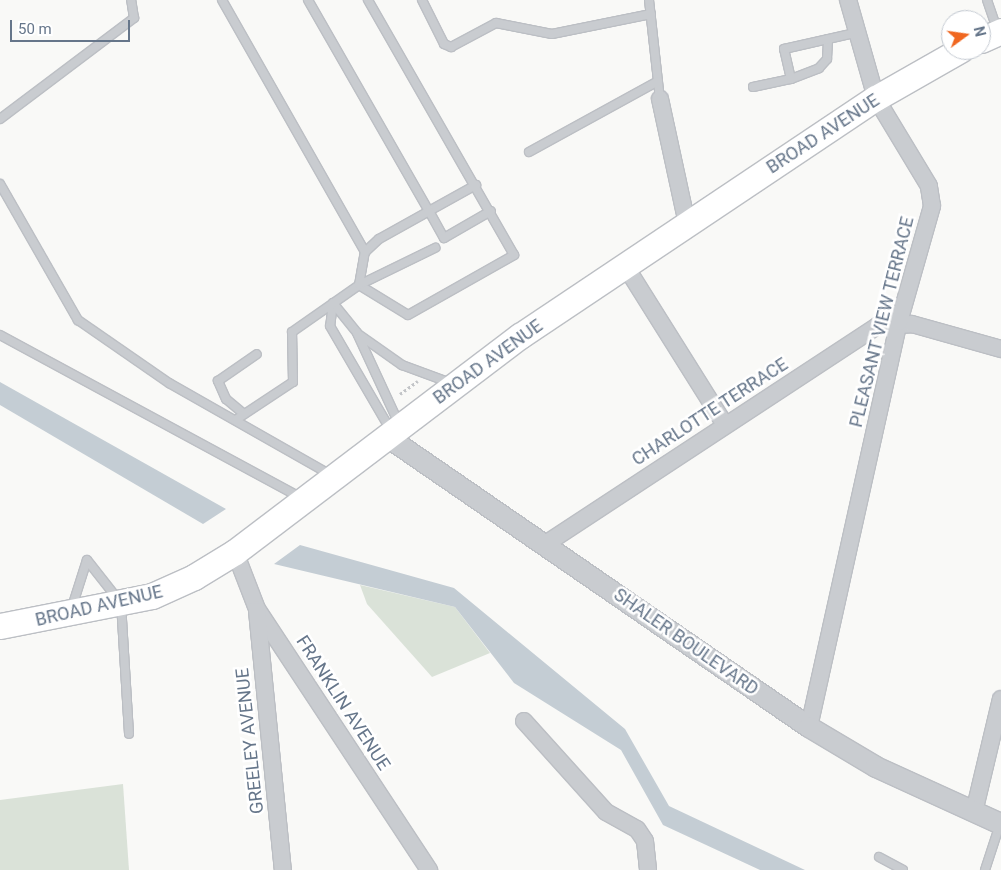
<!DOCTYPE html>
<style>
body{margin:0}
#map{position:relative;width:1001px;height:870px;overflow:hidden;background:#f9f9f7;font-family:Roboto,sans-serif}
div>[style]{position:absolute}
.green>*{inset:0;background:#dae2d8}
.water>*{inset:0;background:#c4cdd4}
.path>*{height:3px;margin-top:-1.5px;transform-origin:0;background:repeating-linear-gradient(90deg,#c2c4c7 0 2.5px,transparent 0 5px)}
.roads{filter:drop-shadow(1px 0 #bcbfc4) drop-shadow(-1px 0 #bcbfc4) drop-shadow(0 1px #bcbfc4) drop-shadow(0 -1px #bcbfc4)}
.service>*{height:8px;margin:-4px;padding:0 4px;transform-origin:4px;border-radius:4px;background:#c9ccd0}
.minor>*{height:16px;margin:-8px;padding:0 8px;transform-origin:8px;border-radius:8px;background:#c9ccd0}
.tertiary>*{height:20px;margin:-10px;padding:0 10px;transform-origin:10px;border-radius:10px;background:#c9ccd0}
.primary>*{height:25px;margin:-12.5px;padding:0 12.5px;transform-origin:12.5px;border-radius:12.5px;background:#fff}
span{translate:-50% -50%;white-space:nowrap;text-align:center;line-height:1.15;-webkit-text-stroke:5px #fff;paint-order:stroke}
.street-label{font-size:18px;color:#66768a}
.north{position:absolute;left:941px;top:10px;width:50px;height:50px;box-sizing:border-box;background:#fff;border:1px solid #c2c8d0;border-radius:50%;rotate:76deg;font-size:14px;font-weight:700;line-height:20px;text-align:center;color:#66768a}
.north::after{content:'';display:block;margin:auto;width:18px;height:22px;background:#f06720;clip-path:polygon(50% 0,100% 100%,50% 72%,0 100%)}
.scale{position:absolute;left:10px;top:20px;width:120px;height:22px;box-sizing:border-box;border:2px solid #66768a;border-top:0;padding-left:6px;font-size:15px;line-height:18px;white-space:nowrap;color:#66768a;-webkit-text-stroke:4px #fff;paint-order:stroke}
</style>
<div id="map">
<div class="green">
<i style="clip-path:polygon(360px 585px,455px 607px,490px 653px,432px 677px,367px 604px)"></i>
<i style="clip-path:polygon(123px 784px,129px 870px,0 870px,0 800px)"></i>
</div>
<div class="water">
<i style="clip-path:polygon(0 382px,226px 509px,203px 524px,0 405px)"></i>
<i style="clip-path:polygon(300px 545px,454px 588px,625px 729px,669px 806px,805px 870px,760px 870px,663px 825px,621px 750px,514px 683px,455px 607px,274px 564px)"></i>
</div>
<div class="path">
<i style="left:400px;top:394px;width:22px;rotate:-36deg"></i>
</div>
<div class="roads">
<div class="service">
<i style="left:222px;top:0;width:290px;rotate:60.4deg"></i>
<i style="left:308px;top:0;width:243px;rotate:60.2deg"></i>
<i style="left:429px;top:211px;width:54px;rotate:-29deg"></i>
<i style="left:422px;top:0;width:49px;rotate:63.4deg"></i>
<i style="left:444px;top:44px;width:8px;rotate:23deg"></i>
<i style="left:451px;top:47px;width:51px;rotate:-28.1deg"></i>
<i style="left:496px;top:23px;width:57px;rotate:11.1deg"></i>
<i style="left:552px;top:34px;width:101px;rotate:-11.4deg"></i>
<i style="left:649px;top:0;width:100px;rotate:83.7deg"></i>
<i style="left:987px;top:0;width:31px;rotate:71deg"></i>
<i style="left:791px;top:79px;width:30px;rotate:-21deg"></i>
<i style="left:819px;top:68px;width:12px;rotate:-48deg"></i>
<i style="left:827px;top:59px;width:20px;rotate:-87deg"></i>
<i style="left:753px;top:87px;width:39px;rotate:-12deg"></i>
<i style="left:791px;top:79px;width:31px;rotate:-103deg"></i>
<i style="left:784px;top:49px;width:73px;rotate:-12.7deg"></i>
<i style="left:0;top:119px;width:168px;rotate:-37deg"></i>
<i style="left:134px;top:18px;width:18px;rotate:-99deg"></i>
<i style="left:529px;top:152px;width:147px;rotate:-28.8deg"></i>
<i style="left:0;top:184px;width:157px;rotate:60.2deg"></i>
<i style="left:78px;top:320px;width:111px;rotate:34.7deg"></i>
<i style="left:169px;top:383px;width:186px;rotate:29.6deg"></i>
<i style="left:359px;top:285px;width:57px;rotate:31.5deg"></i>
<i style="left:408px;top:315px;width:122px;rotate:-29.5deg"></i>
<i style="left:514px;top:255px;width:294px;rotate:-119.8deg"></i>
<i style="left:359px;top:285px;width:85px;rotate:-26deg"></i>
<i style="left:333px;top:303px;width:23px;rotate:97deg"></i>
<i style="left:330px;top:326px;width:119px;rotate:59.8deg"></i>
<i style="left:333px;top:303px;width:38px;rotate:51deg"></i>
<i style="left:357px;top:333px;width:100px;rotate:65.2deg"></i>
<i style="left:358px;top:334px;width:54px;rotate:35.2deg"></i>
<i style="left:402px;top:365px;width:52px;rotate:20.2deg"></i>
<i style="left:0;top:335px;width:343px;rotate:28.4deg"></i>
<i style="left:244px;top:414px;width:23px;rotate:-140deg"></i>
<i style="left:226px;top:399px;width:20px;rotate:-114deg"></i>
<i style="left:218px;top:381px;width:47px;rotate:-34.7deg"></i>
<i style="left:237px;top:419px;width:67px;rotate:-33.5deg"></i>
<i style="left:293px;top:382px;width:50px;rotate:-91.1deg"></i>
<i style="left:292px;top:332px;width:82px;rotate:-35deg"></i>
<i style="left:359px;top:285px;width:34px;rotate:-80deg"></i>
<i style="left:365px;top:252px;width:19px;rotate:-43deg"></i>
<i style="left:379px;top:239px;width:57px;rotate:-29.2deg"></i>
<i style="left:429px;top:211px;width:31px;rotate:61deg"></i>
<i style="left:444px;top:238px;width:54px;rotate:-29.9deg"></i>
<i style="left:72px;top:607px;width:49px;rotate:-72.3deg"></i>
<i style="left:87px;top:560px;width:55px;rotate:51.7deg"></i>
<i style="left:121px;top:603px;width:131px;rotate:86.5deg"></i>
<i style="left:879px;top:857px;width:27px;rotate:28deg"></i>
<i style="left:985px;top:870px;width:48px;rotate:-71.9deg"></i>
</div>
<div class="minor">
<i style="left:660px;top:99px;width:128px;rotate:77.8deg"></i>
<i style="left:626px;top:267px;width:186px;rotate:57.9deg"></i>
<i style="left:547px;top:543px;width:395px;rotate:-33.3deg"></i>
<i style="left:877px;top:326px;width:35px;rotate:-3deg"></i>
<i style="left:912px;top:324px;width:92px;rotate:15.7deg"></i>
<i style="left:235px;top:552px;width:61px;rotate:68.9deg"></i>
<i style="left:257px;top:609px;width:313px;rotate:56.6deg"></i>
<i style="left:257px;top:611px;width:260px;rotate:84.3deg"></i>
<i style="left:524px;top:721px;width:122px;rotate:48deg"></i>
<i style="left:606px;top:812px;width:35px;rotate:29deg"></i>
<i style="left:637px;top:829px;width:14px;rotate:56deg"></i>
<i style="left:645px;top:841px;width:29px;rotate:84deg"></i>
<i style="left:809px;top:727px;width:415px;rotate:-77.5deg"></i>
<i style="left:899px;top:322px;width:121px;rotate:-74.1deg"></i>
<i style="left:932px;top:206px;width:20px;rotate:-99deg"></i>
<i style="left:929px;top:186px;width:103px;rotate:-121.1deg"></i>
<i style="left:876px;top:98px;width:102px;rotate:-105.9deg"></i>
<i style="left:974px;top:812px;width:116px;rotate:-76.6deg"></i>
</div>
<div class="tertiary">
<i style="left:386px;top:436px;width:513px;rotate:34.53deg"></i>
<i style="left:809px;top:727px;width:78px;rotate:30.8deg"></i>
<i style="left:876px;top:767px;width:137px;rotate:24.5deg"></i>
</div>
<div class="primary">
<i style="left:981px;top:40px;width:22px;rotate:-24deg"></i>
<i style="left:0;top:626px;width:155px;rotate:-11.2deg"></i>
<i style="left:152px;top:596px;width:46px;rotate:-24.3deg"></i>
<i style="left:194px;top:577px;width:48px;rotate:-31.4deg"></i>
<i style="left:235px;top:552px;width:358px;rotate:-37.2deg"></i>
<i style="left:520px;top:336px;width:428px;rotate:-33.8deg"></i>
<i style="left:876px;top:98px;width:97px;rotate:-29.7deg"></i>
</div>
</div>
<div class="street-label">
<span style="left:823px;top:134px;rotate:-33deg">BROAD AVENUE</span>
<span style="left:882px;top:322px;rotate:-76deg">PLEASANT VIEW TERRACE</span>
<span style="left:488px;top:362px;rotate:-36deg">BROAD AVENUE</span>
<span style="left:710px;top:412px;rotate:-33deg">CHARLOTTE TERRACE</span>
<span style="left:99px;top:606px;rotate:-13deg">BROAD AVENUE</span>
<span style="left:686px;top:642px;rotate:35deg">SHALER BOULEVARD</span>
<span style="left:343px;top:703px;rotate:57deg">FRANKLIN AVENUE</span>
<span style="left:250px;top:741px;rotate:-96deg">GREELEY AVENUE</span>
</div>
<div class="north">N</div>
<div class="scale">50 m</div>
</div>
